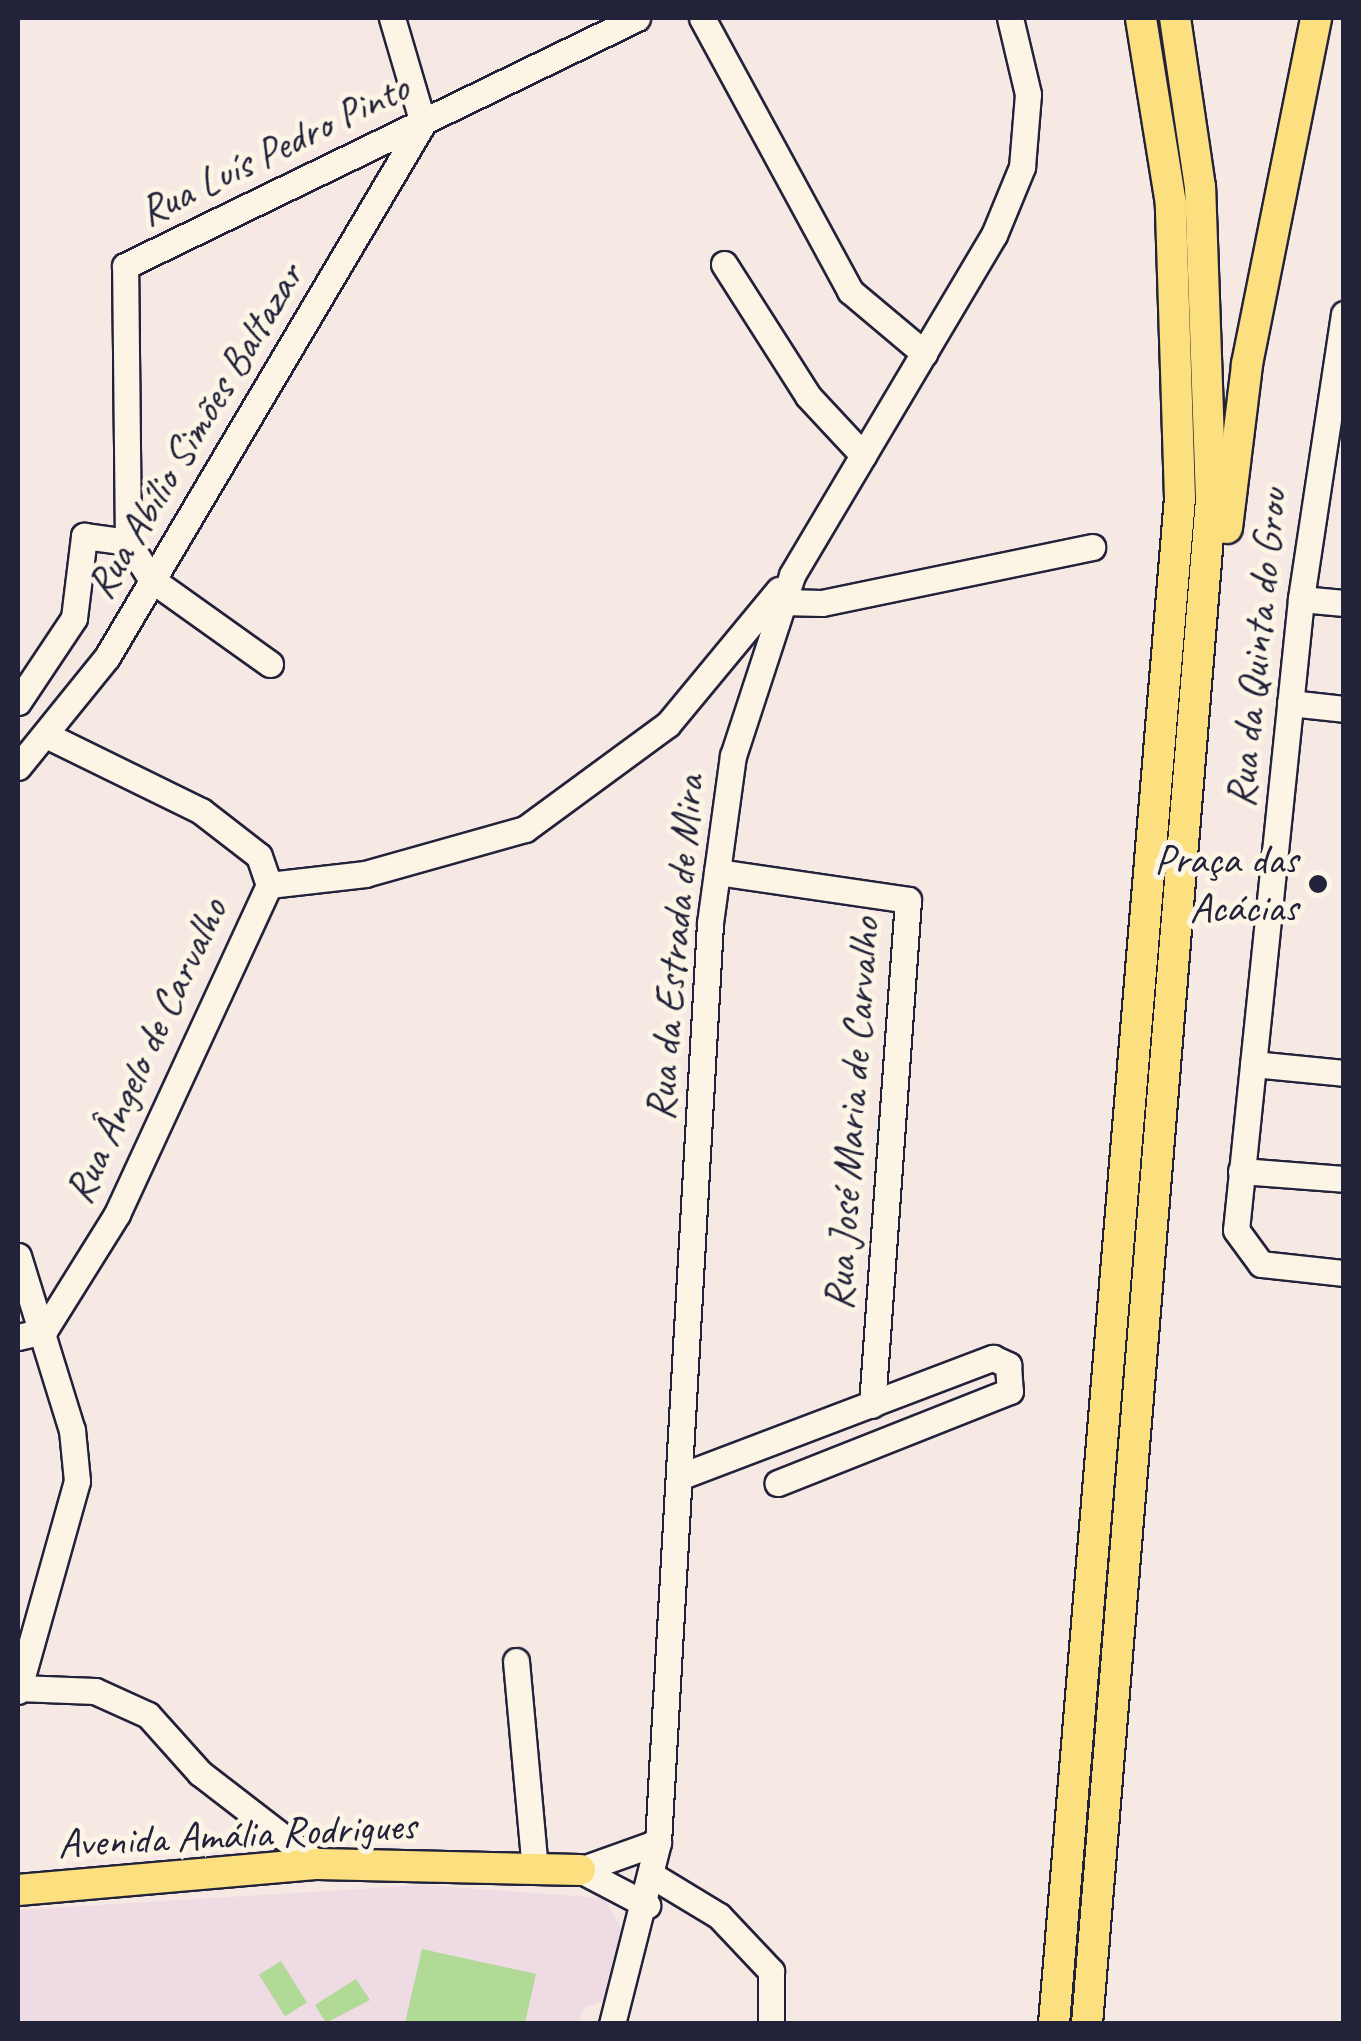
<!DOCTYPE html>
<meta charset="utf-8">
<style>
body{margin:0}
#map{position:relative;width:1361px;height:2041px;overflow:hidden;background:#f6e9e4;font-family:Caveat,sans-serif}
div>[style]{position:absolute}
.built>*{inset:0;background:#efdbe3}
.green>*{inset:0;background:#b2da97;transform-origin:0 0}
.roads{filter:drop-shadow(2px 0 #22223b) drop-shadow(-2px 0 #22223b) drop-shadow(0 2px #22223b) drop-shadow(0 -2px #22223b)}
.minor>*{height:25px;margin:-12.5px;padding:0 12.5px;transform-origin:12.5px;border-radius:12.5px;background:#fcf5e5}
.major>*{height:30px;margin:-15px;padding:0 15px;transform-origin:15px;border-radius:15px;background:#fce080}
.dots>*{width:28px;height:28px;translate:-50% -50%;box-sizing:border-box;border:5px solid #fcf5e5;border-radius:50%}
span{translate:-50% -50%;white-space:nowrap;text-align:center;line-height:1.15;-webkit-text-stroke:10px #fcf5e5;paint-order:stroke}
.street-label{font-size:42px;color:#22223b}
.poi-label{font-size:42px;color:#22223b}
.right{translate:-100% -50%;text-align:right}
.frame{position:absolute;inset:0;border:20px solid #22223b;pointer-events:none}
</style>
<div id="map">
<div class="built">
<i style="clip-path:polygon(423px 1885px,604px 1898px,621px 1928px,604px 2001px,584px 2007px,578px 2023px,18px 2024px,18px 1910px)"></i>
</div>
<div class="green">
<i style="clip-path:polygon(422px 1949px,536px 1974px,525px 2023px,405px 2023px)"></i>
<i style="left:281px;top:1961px;width:49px;height:26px;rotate:58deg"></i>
<i style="clip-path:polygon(356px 1979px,370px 2000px,326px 2023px,315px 2005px)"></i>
</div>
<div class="roads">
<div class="minor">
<i style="left:392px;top:18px;width:109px;rotate:73.6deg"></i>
<i style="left:702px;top:18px;width:311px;rotate:61.5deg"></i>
<i style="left:850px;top:291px;width:97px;rotate:40deg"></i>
<i style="left:724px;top:264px;width:156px;rotate:57.5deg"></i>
<i style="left:808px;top:396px;width:81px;rotate:47deg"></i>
<i style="left:1344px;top:314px;width:288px;rotate:98.6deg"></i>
<i style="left:1301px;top:599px;width:634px;rotate:95.88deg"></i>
<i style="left:1236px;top:1230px;width:42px;rotate:53.7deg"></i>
<i style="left:1261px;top:1264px;width:83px;rotate:6.2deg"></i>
<i style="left:1301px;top:599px;width:43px;rotate:5.3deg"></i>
<i style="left:782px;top:602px;width:40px;rotate:1.4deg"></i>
<i style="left:822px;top:603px;width:276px;rotate:-11.7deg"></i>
<i style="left:270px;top:664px;width:146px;rotate:-144.5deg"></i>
<i style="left:151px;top:579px;width:44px;rotate:-121.9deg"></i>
<i style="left:128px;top:542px;width:276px;rotate:-90.6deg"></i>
<i style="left:125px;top:266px;width:569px;rotate:-25.84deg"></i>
<i style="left:18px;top:702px;width:101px;rotate:-56.3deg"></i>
<i style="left:74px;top:618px;width:83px;rotate:-83deg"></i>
<i style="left:84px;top:536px;width:44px;rotate:7.8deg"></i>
<i style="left:1290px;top:703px;width:54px;rotate:6.3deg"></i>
<i style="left:46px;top:735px;width:173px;rotate:26.1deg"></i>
<i style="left:201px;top:811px;width:73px;rotate:37.8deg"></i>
<i style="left:259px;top:856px;width:31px;rotate:71deg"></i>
<i style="left:18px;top:767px;width:141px;rotate:-51deg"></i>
<i style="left:107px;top:657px;width:620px;rotate:-59.38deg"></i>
<i style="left:717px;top:872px;width:193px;rotate:8.3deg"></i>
<i style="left:908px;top:900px;width:506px;rotate:94.08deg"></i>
<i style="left:1253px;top:1064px;width:91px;rotate:5.6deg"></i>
<i style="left:1241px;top:1171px;width:103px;rotate:4.4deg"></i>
<i style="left:18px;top:1256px;width:182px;rotate:72.8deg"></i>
<i style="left:72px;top:1430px;width:51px;rotate:84.4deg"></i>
<i style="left:77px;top:1481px;width:218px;rotate:105.7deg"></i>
<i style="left:44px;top:1331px;width:138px;rotate:-58deg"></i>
<i style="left:117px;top:1214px;width:362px;rotate:-65.2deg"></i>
<i style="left:269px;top:885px;width:97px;rotate:-6.5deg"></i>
<i style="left:365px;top:874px;width:166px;rotate:-15.7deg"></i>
<i style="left:525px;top:829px;width:177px;rotate:-36.3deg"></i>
<i style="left:668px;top:724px;width:174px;rotate:-50.4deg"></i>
<i style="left:18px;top:1337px;width:27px;rotate:-13deg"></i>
<i style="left:679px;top:1477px;width:336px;rotate:-20.8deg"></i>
<i style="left:993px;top:1358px;width:17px;rotate:25deg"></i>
<i style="left:1008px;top:1365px;width:26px;rotate:86deg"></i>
<i style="left:1010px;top:1391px;width:250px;rotate:158.4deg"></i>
<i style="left:516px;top:1661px;width:209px;rotate:84.8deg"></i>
<i style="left:18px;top:1688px;width:77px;rotate:2.2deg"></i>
<i style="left:95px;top:1691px;width:58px;rotate:24.4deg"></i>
<i style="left:148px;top:1715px;width:78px;rotate:48.1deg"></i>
<i style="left:200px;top:1773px;width:149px;rotate:37.6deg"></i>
<i style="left:580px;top:1870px;width:83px;rotate:-19.7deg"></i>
<i style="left:580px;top:1870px;width:76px;rotate:27.6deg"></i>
<i style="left:653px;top:1876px;width:77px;rotate:31.2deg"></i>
<i style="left:719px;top:1916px;width:76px;rotate:46.6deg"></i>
<i style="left:771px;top:1971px;width:53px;rotate:90deg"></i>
<i style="left:612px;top:2024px;width:188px;rotate:-75.8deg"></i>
<i style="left:658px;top:1842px;width:920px;rotate:-86.76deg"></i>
<i style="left:710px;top:923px;width:169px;rotate:-82.2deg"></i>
<i style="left:733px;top:756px;width:190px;rotate:-71.9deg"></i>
<i style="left:792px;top:575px;width:395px;rotate:-59.3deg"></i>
<i style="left:994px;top:235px;width:74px;rotate:-67.6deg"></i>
<i style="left:1022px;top:167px;width:73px;rotate:-85.3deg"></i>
<i style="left:1028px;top:94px;width:78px;rotate:-103.3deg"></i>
</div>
<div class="major">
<i style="left:1227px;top:528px;width:165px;rotate:-83deg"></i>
<i style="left:1247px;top:364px;width:353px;rotate:-78.7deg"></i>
<i style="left:18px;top:1890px;width:301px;rotate:-5deg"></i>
<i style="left:318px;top:1864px;width:262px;rotate:1.3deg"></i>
<i style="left:1054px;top:2024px;width:1531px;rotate:-85.28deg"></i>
<i style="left:1180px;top:498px;width:294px;rotate:-91.8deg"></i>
<i style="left:1171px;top:204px;width:188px;rotate:-99.2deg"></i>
<i style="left:1087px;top:2024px;width:1530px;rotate:-85.35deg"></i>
<i style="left:1211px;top:499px;width:312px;rotate:-92deg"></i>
<i style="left:1200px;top:187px;width:171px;rotate:-98.4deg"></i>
</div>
</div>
<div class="dots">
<i style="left:1318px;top:884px;background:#22223b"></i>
</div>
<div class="street-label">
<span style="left:274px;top:150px;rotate:-26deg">Rua Luís Pedro Pinto</span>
<span style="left:195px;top:431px;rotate:-59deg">Rua Abílio Simões Baltazar</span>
<span style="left:1257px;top:648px;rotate:-84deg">Rua da Quinta do Grou</span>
<span style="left:675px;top:948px;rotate:-85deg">Rua da Estrada de Mira</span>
<span style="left:146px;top:1051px;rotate:-65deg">Rua Ângelo de Carvalho</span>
<span style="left:852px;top:1114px;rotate:-86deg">Rua José Maria de Carvalho</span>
<span style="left:237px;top:1835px;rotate:-3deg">Avenida Amália Rodrigues</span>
</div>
<div class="poi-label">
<span class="right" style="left:1298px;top:884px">Praça das<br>Acácias</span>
</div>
<div class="frame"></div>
</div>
